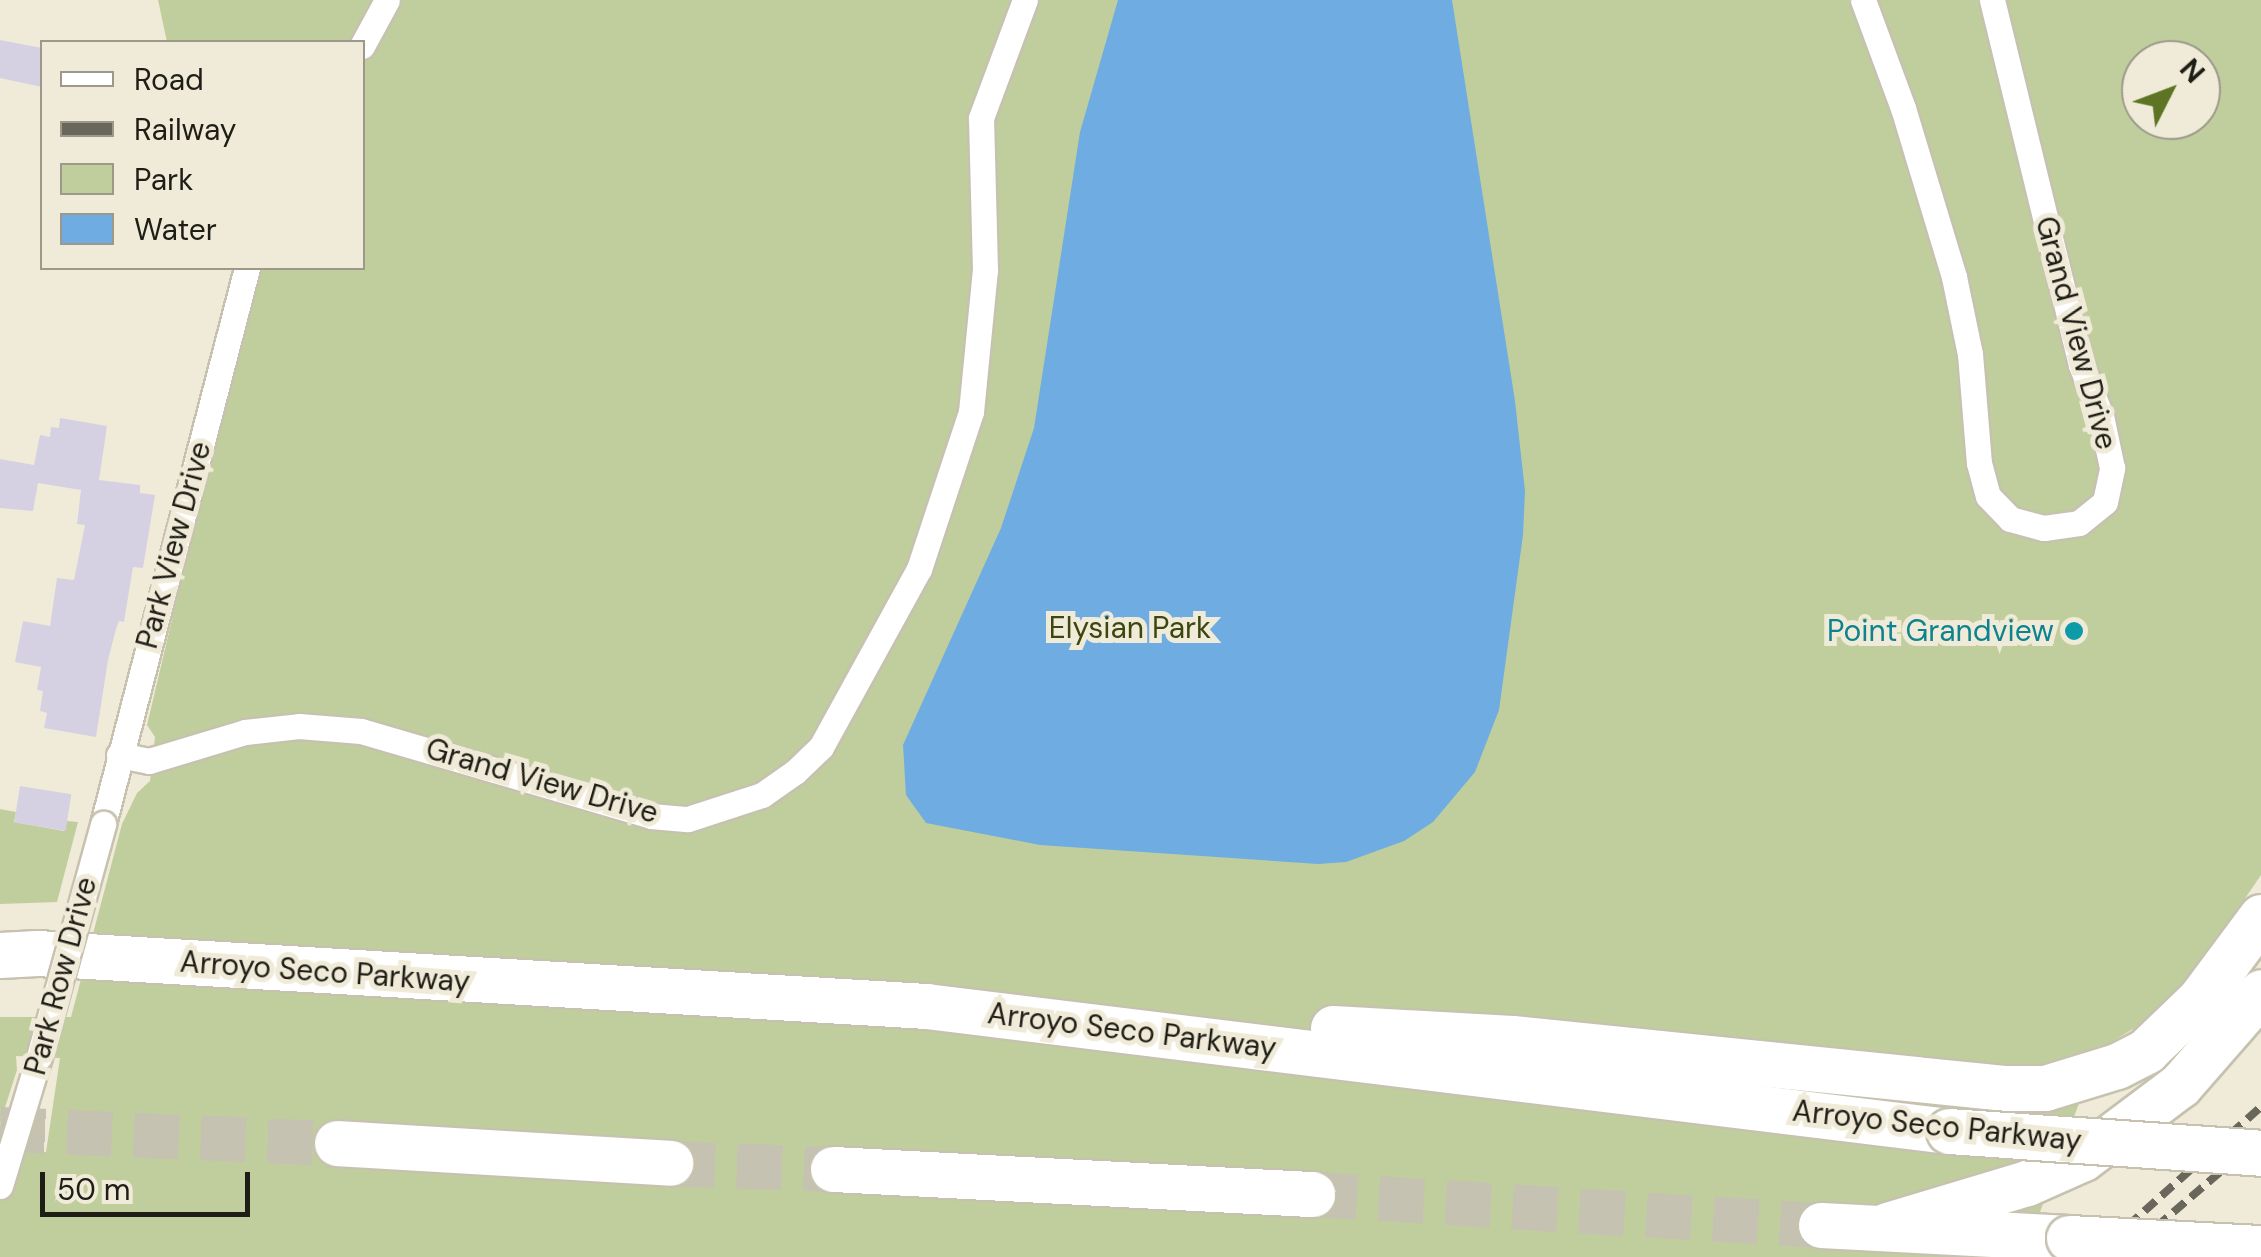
<!DOCTYPE html>
<style>
body{margin:0}
#map{position:relative;width:2261px;height:1257px;overflow:hidden;background:#f0ebd8;font-family:"DM Sans",sans-serif}
div>[style]{position:absolute}
.green>*{inset:0;background:#c0ce9d}
.water>*{inset:0;background:#6eace2}
.building>*{inset:0;background:#d5d1e3;transform-origin:0 0}
.motorway-tunnel>*{height:45px;margin-top:-22.5px;transform-origin:0;background:repeating-linear-gradient(90deg,#c6c2b1 0 45px,transparent 0 67px)}
.roads{filter:drop-shadow(2px 0 #c6c2af) drop-shadow(-2px 0 #c6c2af) drop-shadow(0 2px #c6c2af) drop-shadow(0 -2px #c6c2af)}
.minor>*{height:25px;margin:-12.5px;padding:0 12.5px;transform-origin:12.5px;border-radius:12.5px;background:#fff}
.motorway>*{height:45px;margin:-22.5px;padding:0 22.5px;transform-origin:22.5px;border-radius:22.5px;background:#fff}
.rail>*{height:8px;margin-top:-4px;transform-origin:0;background:repeating-linear-gradient(90deg,#69675b 0 15px,transparent 0 23px)}
.bridges{filter:drop-shadow(2px 0 #c6c2af) drop-shadow(-2px 0 #c6c2af) drop-shadow(0 2px #c6c2af) drop-shadow(0 -2px #c6c2af)}
.minor-bridge>*{height:25px;margin:-12.5px;padding:0 12.5px;transform-origin:12.5px;border-radius:12.5px;background:#fff}
.motorway-bridge>*{height:45px;margin:-22.5px;padding:0 22.5px;transform-origin:22.5px;border-radius:22.5px;background:#fff}
.dots>*{width:28px;height:28px;translate:-50% -50%;box-sizing:border-box;border:5px solid #f0ebd8;border-radius:50%}
span{translate:-50% -50%;white-space:nowrap;text-align:center;line-height:1.15;-webkit-text-stroke:10px #f0ebd8;paint-order:stroke}
.street-label{font-size:30px;color:#1e1d16}
.park-label{font-size:30px;color:#3b470f}
.culture-label{font-size:30px;color:#0d838f}
.right{translate:-100% -50%;text-align:right}
.legend{position:absolute;left:40px;top:40px;width:325px;height:230px;box-sizing:border-box;background:#f0ebd8;border:2px solid #9c998a;margin:0;padding:12px 18px;list-style:none;font-size:30px;color:#1e1d16}
.legend li{display:flex;align-items:center;gap:20px;height:50px}
.legend b{width:50px;border:2px solid #9c998a}
.north{position:absolute;left:2121px;top:40px;width:100px;height:100px;box-sizing:border-box;background:#f0ebd8;border:2px solid #9c998a;border-radius:50%;rotate:48deg;font-size:28px;font-weight:700;line-height:40px;text-align:center;color:#1e1d16}
.north::after{content:'';display:block;margin:auto;width:35px;height:45px;background:#5e7425;clip-path:polygon(50% 0,100% 100%,50% 72%,0 100%)}
.scale{position:absolute;left:40px;top:1172px;width:210px;height:45px;box-sizing:border-box;border:5px solid #1e1d16;border-top:0;padding-left:12px;font-size:30px;line-height:35px;white-space:nowrap;color:#1e1d16;-webkit-text-stroke:8px #f0ebd8;paint-order:stroke}
</style>
<div id="map">
<div class="green">
<i style="clip-path:polygon(evenodd,158px 0,2261px 0,2261px 875px,2184px 988px,2143px 1023px,2098px 1050px,2024px 1257px,0 1257px,0 1152px,46px 1152px,60px 1058px,16px 1056px,17px 1070px,0 1123px,0 1017px,71px 1017px,122px 824px,137px 793px,150px 781px,155px 737px,147px 725px,244px 316px,232px 268px,362px 268px,362px 42px,167px 42px,158px 0,2141px 60px,2201px 60px,2201px 120px,2141px 120px,2141px 60px)"></i>
<i style="clip-path:polygon(0 809px,16px 812px,14px 822px,64px 831px,67px 821px,78px 822px,57px 902px,0 904px)"></i>
</div>
<div class="water">
<i style="clip-path:polygon(1118px 0,1452px 0,1515px 401px,1525px 491px,1523px 535px,1499px 710px,1475px 772px,1433px 822px,1404px 841px,1346px 862px,1318px 864px,1040px 845px,926px 823px,906px 795px,903px 745px,1001px 528px,1034px 428px,1080px 132px)"></i>
</div>
<div class="building">
<i style="clip-path:polygon(0 40px,42px 48px,42px 87px,0 78px)"></i>
<i style="clip-path:polygon(60px 418px,107px 426px,99px 480px,140px 485px,140px 493px,155px 495px,143px 568px,133px 567px,124px 622px,119px 621px,116px 629px,108px 660px,96px 737px,44px 728px,47px 713px,40px 711px,43px 691px,37px 690px,41px 667px,15px 662px,23px 621px,50px 626px,57px 578px,74px 580px,85px 525px,77px 524px,81px 490px,38px 483px,33px 511px,0 508px,0 459px,34px 465px,40px 435px,50px 437px,51px 427px,59px 428px)"></i>
<i style="left:20px;top:786px;width:52px;height:37px;rotate:9deg"></i>
</div>
<div class="motorway-tunnel">
<i style="left:0;top:1129px;width:337px;rotate:2.4deg"></i>
<i style="left:670px;top:1163px;width:163px;rotate:2.1deg"></i>
<i style="left:1312px;top:1194px;width:510px;rotate:3.49deg"></i>
</div>
<div class="roads">
<div class="minor">
<i style="left:1863px;top:0;width:115px;rotate:69.7deg"></i>
<i style="left:1903px;top:108px;width:177px;rotate:73.2deg"></i>
<i style="left:1954px;top:277px;width:79px;rotate:78.3deg"></i>
<i style="left:1970px;top:354px;width:109px;rotate:85.3deg"></i>
<i style="left:1979px;top:463px;width:34px;rotate:75deg"></i>
<i style="left:1988px;top:496px;width:32px;rotate:46deg"></i>
<i style="left:2010px;top:519px;width:35px;rotate:15deg"></i>
<i style="left:2044px;top:528px;width:35px;rotate:-8deg"></i>
<i style="left:2079px;top:523px;width:33px;rotate:-39deg"></i>
<i style="left:2105px;top:502px;width:35px;rotate:-78deg"></i>
<i style="left:2112px;top:468px;width:53px;rotate:-101.9deg"></i>
<i style="left:2101px;top:416px;width:55px;rotate:-111.4deg"></i>
<i style="left:2081px;top:365px;width:376px;rotate:-103.7deg"></i>
<i style="left:362px;top:46px;width:52px;rotate:-61.5deg"></i>
<i style="left:119px;top:755px;width:31px;rotate:11deg"></i>
<i style="left:149px;top:761px;width:100px;rotate:-16.8deg"></i>
<i style="left:245px;top:732px;width:54px;rotate:-6.3deg"></i>
<i style="left:299px;top:726px;width:62px;rotate:4.6deg"></i>
<i style="left:361px;top:731px;width:302px;rotate:16.3deg"></i>
<i style="left:651px;top:816px;width:37px;rotate:5deg"></i>
<i style="left:688px;top:819px;width:78px;rotate:-18deg"></i>
<i style="left:762px;top:795px;width:40px;rotate:-34.9deg"></i>
<i style="left:795px;top:772px;width:36px;rotate:-44deg"></i>
<i style="left:821px;top:747px;width:203px;rotate:-61.2deg"></i>
<i style="left:919px;top:569px;width:165px;rotate:-71.7deg"></i>
<i style="left:971px;top:412px;width:143px;rotate:-84.4deg"></i>
<i style="left:985px;top:270px;width:152px;rotate:-91.5deg"></i>
<i style="left:981px;top:118px;width:126px;rotate:-69.6deg"></i>
<i style="left:103px;top:824px;width:574px;rotate:-75.48deg"></i>
<i style="left:0;top:1186px;width:135px;rotate:-73.2deg"></i>
</div>
<div class="motorway">
<i style="left:0;top:955px;width:37px;rotate:-3deg"></i>
<i style="left:37px;top:953px;width:891px;rotate:3.41deg"></i>
<i style="left:926px;top:1006px;width:1031px;rotate:6.97deg"></i>
<i style="left:1333px;top:1028px;width:179px;rotate:3.2deg"></i>
<i style="left:1512px;top:1038px;width:494px;rotate:5.8deg"></i>
<i style="left:2003px;top:1088px;width:42px"></i>
<i style="left:2045px;top:1088px;width:75px;rotate:-17deg"></i>
<i style="left:2117px;top:1066px;width:33px;rotate:-27deg"></i>
<i style="left:2146px;top:1051px;width:75px;rotate:-43.9deg"></i>
<i style="left:2200px;top:999px;width:102px;rotate:-53.4deg"></i>
<i style="left:337px;top:1143px;width:334px;rotate:3.4deg"></i>
<i style="left:833px;top:1169px;width:480px;rotate:3deg"></i>
<i style="left:1821px;top:1225px;width:248px;rotate:3deg"></i>
<i style="left:1887px;top:1225px;width:146px;rotate:-16.7deg"></i>
<i style="left:2027px;top:1183px;width:61px;rotate:-24.1deg"></i>
<i style="left:2083px;top:1158px;width:121px;rotate:-37deg"></i>
<i style="left:2180px;top:1085px;width:123px;rotate:-48.9deg"></i>
</div>
</div>
<div class="rail">
<i style="left:2093px;top:1257px;width:225px;rotate:-41.8deg"></i>
<i style="left:2121px;top:1257px;width:184px;rotate:-40.6deg"></i>
</div>
<div class="bridges">
<div class="minor-bridge">
<i style="left:39px;top:1057px;width:242px;rotate:-74.6deg"></i>
</div>
<div class="motorway-bridge">
<i style="left:1949px;top:1131px;width:313px;rotate:4deg"></i>
<i style="left:2069px;top:1238px;width:192px;rotate:3deg"></i>
</div>
</div>
<div class="dots">
<i style="left:2074px;top:631px;background:#0f9aa8"></i>
</div>
<div class="street-label">
<span style="left:2076px;top:333px;rotate:75deg">Grand View Drive</span>
<span style="left:174px;top:545px;rotate:-75deg">Park View Drive</span>
<span style="left:542px;top:781px;rotate:16deg">Grand View Drive</span>
<span style="left:325px;top:972px;rotate:4deg">Arroyo Seco Parkway</span>
<span style="left:61px;top:976px;rotate:-75deg">Park Row Drive</span>
<span style="left:1132px;top:1031px;rotate:7deg">Arroyo Seco Parkway</span>
<span style="left:1937px;top:1126px;rotate:6deg">Arroyo Seco Parkway</span>
</div>
<div class="park-label">
<span style="left:1130px;top:628px">Elysian Park</span>
</div>
<div class="culture-label">
<span class="right" style="left:2054px;top:631px">Point Grandview</span>
</div>
<ul class="legend">
<li><b style="height:12px;background:#fff"></b>Road</li>
<li><b style="height:12px;background:#69675b"></b>Railway</li>
<li><b style="height:28px;background:#c0ce9d"></b>Park</li>
<li><b style="height:28px;background:#6eace2"></b>Water</li>
</ul>
<div class="north">N</div>
<div class="scale">50 m</div>
</div>
